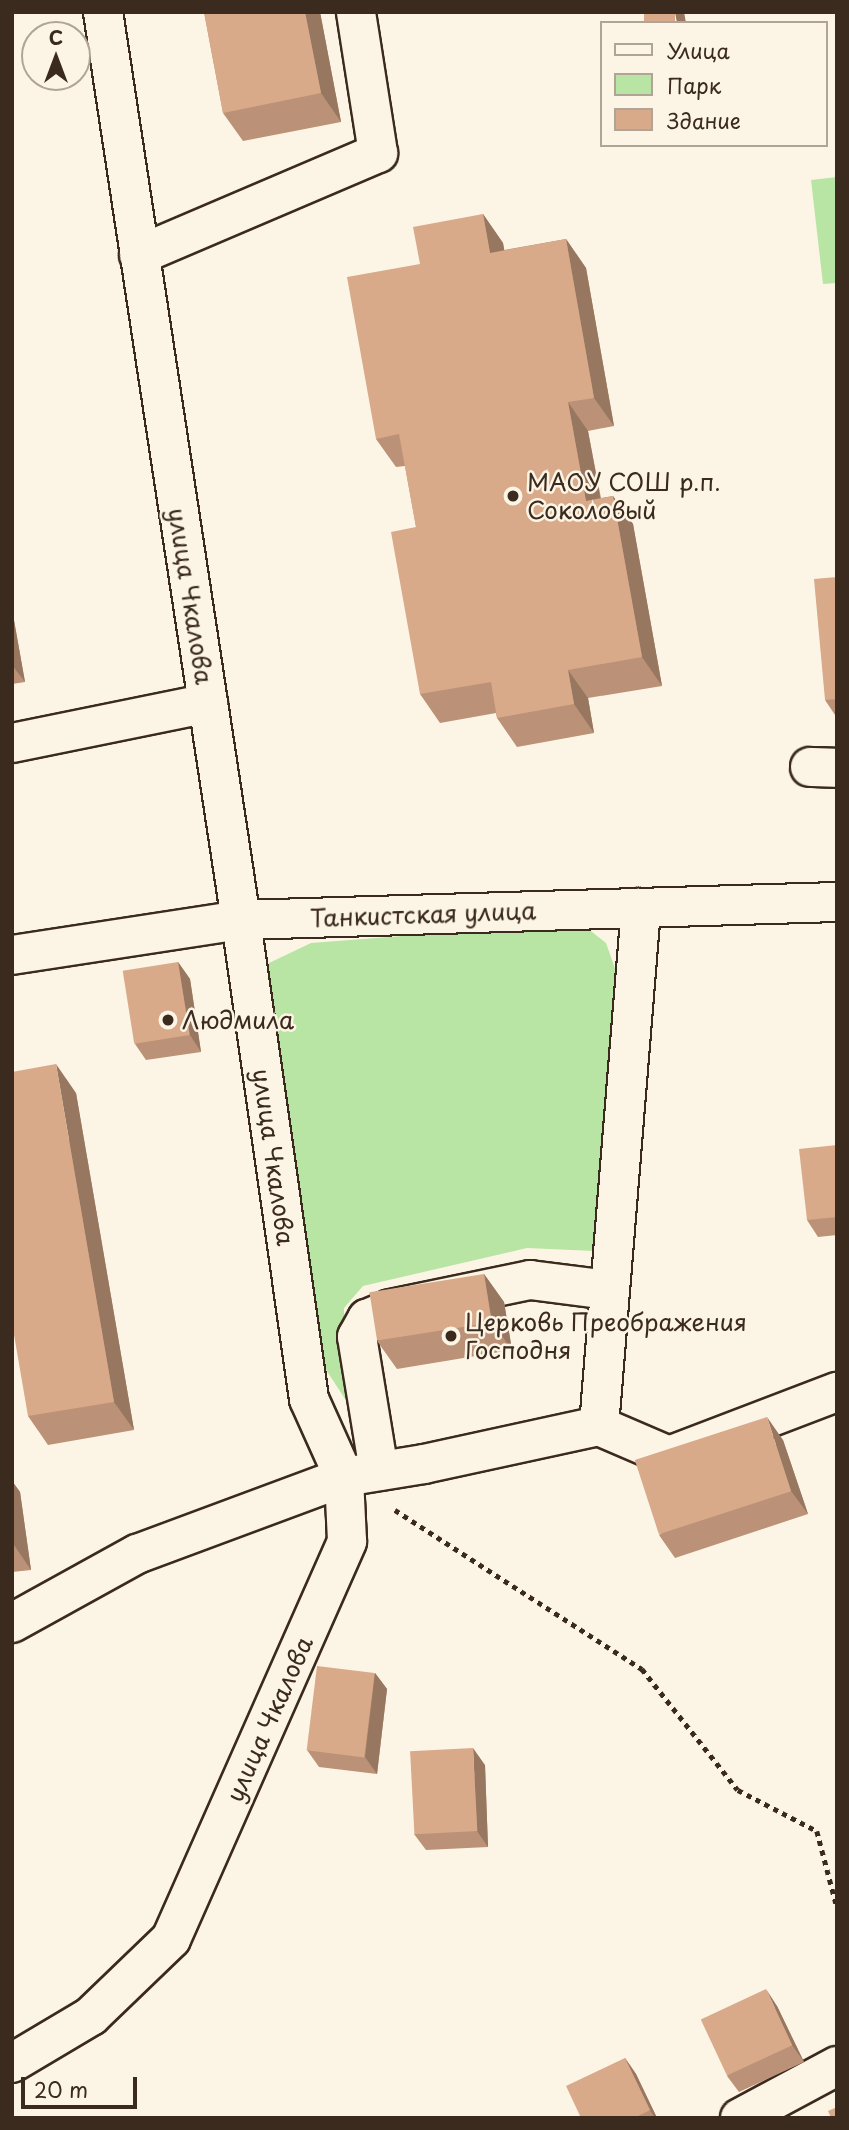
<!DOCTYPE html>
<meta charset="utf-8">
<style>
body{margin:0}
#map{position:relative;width:849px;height:2130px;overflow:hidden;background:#fcf5e5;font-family:"Playpen Sans",sans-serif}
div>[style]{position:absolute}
.green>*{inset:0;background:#b8e5a3}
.path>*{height:4.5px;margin-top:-2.25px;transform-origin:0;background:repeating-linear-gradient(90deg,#3b2a1e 0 5px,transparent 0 10px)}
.roads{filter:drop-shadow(2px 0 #3b2a1e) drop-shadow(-2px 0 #3b2a1e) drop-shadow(0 2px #3b2a1e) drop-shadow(0 -2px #3b2a1e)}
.minor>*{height:38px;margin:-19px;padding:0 19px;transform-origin:19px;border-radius:19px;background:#fcf5e5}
.wall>*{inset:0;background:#bb9277}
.shaded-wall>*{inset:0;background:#987761}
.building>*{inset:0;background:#d9aa8a;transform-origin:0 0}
.dots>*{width:19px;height:19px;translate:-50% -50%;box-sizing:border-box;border:4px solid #fcf5e5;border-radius:50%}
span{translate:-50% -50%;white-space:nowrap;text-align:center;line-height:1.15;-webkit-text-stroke:5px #fcf5e5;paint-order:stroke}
.poi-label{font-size:24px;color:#3b2a1e}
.left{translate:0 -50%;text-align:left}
.street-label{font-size:24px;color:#3b2a1e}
.frame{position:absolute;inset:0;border:14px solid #3b2a1e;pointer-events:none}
.legend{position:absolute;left:600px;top:21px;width:228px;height:126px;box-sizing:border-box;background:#fcf5e5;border:2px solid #afa495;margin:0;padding:9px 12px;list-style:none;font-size:21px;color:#3b2a1e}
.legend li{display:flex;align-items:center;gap:14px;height:35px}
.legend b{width:35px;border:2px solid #afa495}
.north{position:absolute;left:21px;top:21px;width:70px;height:70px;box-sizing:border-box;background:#fcf5e5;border:2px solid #afa495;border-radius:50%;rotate:0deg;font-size:19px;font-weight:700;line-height:28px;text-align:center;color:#3b2a1e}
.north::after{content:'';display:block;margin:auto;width:24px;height:32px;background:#3b2a1e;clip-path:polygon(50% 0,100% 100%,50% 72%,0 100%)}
.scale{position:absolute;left:21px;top:2077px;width:116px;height:32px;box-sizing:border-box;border:4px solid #3b2a1e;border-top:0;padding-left:9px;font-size:21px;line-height:24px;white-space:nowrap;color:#3b2a1e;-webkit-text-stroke:5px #fcf5e5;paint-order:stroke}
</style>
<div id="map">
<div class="green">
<i style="clip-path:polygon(837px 177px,837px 283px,823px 284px,811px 180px)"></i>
<i style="clip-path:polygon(546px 925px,587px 928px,606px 943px,618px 977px,603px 1243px,594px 1251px,527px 1248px,363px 1286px,344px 1308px,344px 1331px,366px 1431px,319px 1359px,264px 972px,269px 963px,311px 943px)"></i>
</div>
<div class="path">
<i style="left:395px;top:1510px;width:294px;rotate:32.8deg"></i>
<i style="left:642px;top:1669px;width:154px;rotate:51.6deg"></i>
<i style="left:738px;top:1790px;width:89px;rotate:27.4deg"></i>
<i style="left:817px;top:1831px;width:79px;rotate:75.3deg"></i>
</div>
<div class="roads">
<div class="minor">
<i style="left:139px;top:255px;width:260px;rotate:-23.1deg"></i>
<i style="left:378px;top:153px;width:143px;rotate:-98.9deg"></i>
<i style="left:12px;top:743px;width:200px;rotate:-11.5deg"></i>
<i style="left:810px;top:767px;width:27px;rotate:2deg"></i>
<i style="left:12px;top:955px;width:232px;rotate:-8.7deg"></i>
<i style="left:241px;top:920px;width:596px;rotate:-1.73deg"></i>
<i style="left:599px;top:1426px;width:76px;rotate:23.2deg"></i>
<i style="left:669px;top:1456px;width:180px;rotate:-20.9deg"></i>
<i style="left:379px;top:1471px;width:136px;rotate:-99.3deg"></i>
<i style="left:357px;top:1337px;width:21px;rotate:-61deg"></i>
<i style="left:367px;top:1319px;width:25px;rotate:-23deg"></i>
<i style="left:390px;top:1309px;width:143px;rotate:-11.7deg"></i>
<i style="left:530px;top:1280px;width:80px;rotate:7.2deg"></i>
<i style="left:12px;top:1623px;width:143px;rotate:-28.9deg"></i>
<i style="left:137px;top:1554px;width:221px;rotate:-20.4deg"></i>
<i style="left:344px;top:1477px;width:81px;rotate:-9.2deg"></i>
<i style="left:424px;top:1464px;width:179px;rotate:-12.3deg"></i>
<i style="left:599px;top:1426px;width:520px;rotate:-85.36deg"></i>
<i style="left:12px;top:2063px;width:92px;rotate:-30.7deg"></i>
<i style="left:91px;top:2016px;width:111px;rotate:-43.9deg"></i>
<i style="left:171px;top:1939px;width:435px;rotate:-66.1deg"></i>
<i style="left:347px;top:1541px;width:64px;rotate:-92.7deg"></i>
<i style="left:344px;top:1477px;width:85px;rotate:-114.2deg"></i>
<i style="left:309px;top:1399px;width:484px;rotate:-98.1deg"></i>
<i style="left:241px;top:920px;width:918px;rotate:-98.64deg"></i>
<i style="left:740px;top:2118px;width:110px;rotate:-28.2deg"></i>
</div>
</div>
<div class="wall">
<i style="clip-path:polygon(204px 12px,320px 12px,341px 122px,243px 141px,223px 113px)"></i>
<i style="clip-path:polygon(483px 214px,503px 243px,504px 250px,566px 239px,586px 268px,614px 426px,588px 431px,601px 498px,613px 496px,633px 524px,662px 686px,588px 698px,594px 733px,517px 747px,497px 718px,496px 713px,440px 723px,420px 694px,416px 527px,405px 466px,396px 467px,376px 439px,420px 264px)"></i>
<i style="clip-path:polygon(837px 577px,837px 718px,825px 700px)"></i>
<i style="clip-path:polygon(12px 609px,25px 682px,12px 684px)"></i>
<i style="clip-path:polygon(178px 962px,190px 979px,201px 1052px,146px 1060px,135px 1044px)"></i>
<i style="clip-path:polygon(76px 1093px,134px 1430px,48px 1445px,28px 1416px)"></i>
<i style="clip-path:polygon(837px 1145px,837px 1235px,818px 1237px,807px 1220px)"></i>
<i style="clip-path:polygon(484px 1274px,504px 1302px,512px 1350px,397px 1369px,377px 1341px)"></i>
<i style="clip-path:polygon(783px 1440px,808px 1514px,675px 1558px,659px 1535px)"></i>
<i style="clip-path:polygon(12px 1481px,20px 1492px,31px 1570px,12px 1572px)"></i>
<i style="clip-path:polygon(375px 1673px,387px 1689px,377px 1774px,319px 1767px,307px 1750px)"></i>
<i style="clip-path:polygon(485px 1765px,488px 1847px,426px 1850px,414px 1834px)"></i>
<i style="clip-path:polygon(777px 2006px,804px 2062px,739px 2092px,727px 2076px)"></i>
<i style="clip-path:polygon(625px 2058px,636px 2074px,657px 2118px,581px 2118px)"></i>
</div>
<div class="shaded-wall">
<i style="clip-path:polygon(305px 12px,320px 12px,341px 122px,321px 93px)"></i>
<i style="clip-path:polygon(675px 12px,684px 12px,686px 23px,677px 23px)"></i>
<i style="clip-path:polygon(483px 214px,503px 243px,510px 281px,490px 253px)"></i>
<i style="clip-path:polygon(566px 239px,586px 268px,614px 426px,594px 398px)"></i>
<i style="clip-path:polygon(568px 402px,588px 431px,606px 529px,586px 501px)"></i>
<i style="clip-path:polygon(613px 496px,633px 524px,662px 686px,642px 657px)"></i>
<i style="clip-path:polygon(12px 609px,25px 682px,12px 665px)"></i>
<i style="clip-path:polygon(568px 670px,588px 698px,594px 733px,574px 704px)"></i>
<i style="clip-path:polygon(178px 962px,190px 979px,201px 1052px,190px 1035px)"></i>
<i style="clip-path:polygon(56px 1064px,76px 1093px,134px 1430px,114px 1402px)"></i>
<i style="clip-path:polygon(484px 1274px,504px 1302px,512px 1350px,492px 1322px)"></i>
<i style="clip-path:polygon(767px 1417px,783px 1440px,808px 1514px,791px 1491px)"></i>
<i style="clip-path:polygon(12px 1481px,20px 1492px,31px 1570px,12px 1542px)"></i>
<i style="clip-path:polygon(375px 1673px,387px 1689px,377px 1774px,365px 1757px)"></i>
<i style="clip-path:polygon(473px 1748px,485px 1765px,488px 1847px,477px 1831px)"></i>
<i style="clip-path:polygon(766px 1989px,777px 2006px,804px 2062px,792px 2045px)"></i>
<i style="clip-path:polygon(625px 2058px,636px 2074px,657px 2118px,655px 2118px,650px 2110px)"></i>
</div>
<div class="building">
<i style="clip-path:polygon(204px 12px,305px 12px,321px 93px,223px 113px)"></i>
<i style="left:644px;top:12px;width:31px;height:11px"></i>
<i style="clip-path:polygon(483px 214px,490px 253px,566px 239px,594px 398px,568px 402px,586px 501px,613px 496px,642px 657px,568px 670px,574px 704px,497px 718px,491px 682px,420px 694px,391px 532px,416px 527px,399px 434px,376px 439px,347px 277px,420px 264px,413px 227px)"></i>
<i style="clip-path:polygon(837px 577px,837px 699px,825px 700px,814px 579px)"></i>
<i style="left:178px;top:962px;width:74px;height:56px;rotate:81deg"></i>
<i style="clip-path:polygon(56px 1064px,114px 1402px,28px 1416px,12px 1323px,12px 1072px)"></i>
<i style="clip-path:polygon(837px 1145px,837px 1217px,807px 1220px,799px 1149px)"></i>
<i style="left:484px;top:1274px;width:49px;height:116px;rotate:81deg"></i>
<i style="left:767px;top:1417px;width:78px;height:139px;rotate:72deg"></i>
<i style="left:317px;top:1666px;width:58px;height:85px;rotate:7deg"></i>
<i style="left:473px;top:1748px;width:83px;height:63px;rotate:87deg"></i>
<i style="left:766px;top:1989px;width:62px;height:72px;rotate:65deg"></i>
<i style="clip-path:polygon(625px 2058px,650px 2110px,634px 2118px,581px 2118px,566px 2086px)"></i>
<i style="clip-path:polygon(837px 2107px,837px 2118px,831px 2118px,828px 2111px)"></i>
</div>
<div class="dots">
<i style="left:513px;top:496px;background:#3b2a1e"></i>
<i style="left:168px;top:1020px;background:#3b2a1e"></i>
<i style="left:451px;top:1336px;background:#3b2a1e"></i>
</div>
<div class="poi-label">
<span class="left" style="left:527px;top:496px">МАОУ СОШ р.п.<br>Соколовый</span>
<span class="left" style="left:182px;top:1020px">Людмила</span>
<span class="left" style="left:465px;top:1336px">Церковь Преображения<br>Господня</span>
</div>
<div class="street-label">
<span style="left:191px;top:596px;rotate:81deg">улица Чкалова</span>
<span style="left:423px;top:914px;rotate:-2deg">Танкистская улица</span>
<span style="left:274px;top:1157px;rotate:82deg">улица Чкалова</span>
<span style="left:269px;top:1719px;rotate:-66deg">улица Чкалова</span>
</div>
<div class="frame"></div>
<ul class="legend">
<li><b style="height:9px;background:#fcf5e5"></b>Улица</li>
<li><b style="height:19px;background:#b8e5a3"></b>Парк</li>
<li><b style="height:19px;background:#d9aa8a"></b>Здание</li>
</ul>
<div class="north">С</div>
<div class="scale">20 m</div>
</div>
